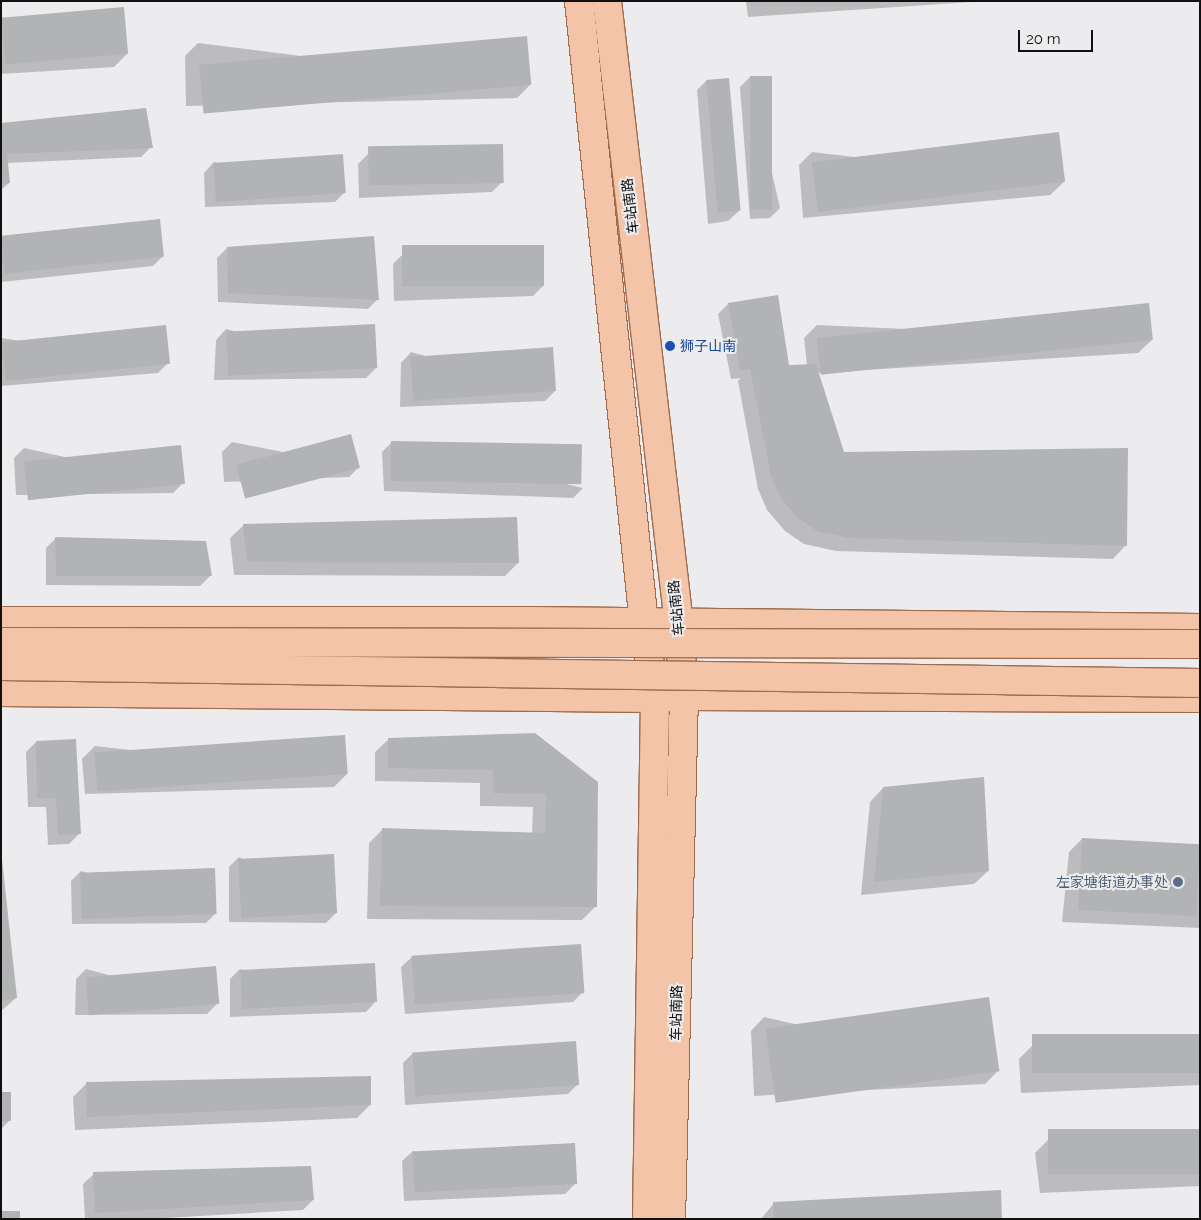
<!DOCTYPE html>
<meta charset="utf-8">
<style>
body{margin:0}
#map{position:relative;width:1201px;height:1220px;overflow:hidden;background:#ececee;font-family:Raleway,"Noto Sans SC",sans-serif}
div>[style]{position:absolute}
.shadow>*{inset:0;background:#0003}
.building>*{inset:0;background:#b2b3b4;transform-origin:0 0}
.roads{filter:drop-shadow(1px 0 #9e6b4c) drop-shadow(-1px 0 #9e6b4c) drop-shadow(0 1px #9e6b4c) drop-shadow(0 -1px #9e6b4c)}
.major>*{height:28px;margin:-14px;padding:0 14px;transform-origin:14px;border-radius:14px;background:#f3c4a7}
.bridges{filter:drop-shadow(1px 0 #9e6b4c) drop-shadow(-1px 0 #9e6b4c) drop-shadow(0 1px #9e6b4c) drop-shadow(0 -1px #9e6b4c)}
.major-bridge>*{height:28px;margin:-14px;padding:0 14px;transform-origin:14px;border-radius:14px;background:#f3c4a7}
.dots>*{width:14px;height:14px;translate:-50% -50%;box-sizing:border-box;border:2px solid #ececee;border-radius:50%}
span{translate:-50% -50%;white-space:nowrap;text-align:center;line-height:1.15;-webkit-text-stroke:4px #ececee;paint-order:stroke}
.street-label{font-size:14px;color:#101010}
.transit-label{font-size:14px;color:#164399}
.left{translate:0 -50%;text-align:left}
.service-label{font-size:14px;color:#4e5e75}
.right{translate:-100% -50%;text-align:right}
.frame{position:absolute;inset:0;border:2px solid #101010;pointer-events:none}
.scale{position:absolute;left:1018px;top:30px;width:75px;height:22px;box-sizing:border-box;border:2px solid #101010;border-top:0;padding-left:6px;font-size:15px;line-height:18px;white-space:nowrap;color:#101010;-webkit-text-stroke:4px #ececee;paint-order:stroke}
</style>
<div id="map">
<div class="shadow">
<i style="clip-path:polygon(746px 1px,987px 1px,748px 17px)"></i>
<i style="clip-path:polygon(1px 17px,127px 54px,114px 67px,1px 74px)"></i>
<i style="clip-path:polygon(198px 43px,530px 85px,517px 98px,186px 106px,185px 56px)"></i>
<i style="clip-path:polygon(750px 77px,780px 208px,770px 218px,750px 219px,740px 87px)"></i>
<i style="clip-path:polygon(707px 80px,739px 211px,728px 221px,708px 224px,697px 90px)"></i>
<i style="clip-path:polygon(1px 124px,151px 147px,141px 157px,7px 163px,9px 183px,1px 190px)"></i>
<i style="clip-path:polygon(812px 152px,1064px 182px,1050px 195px,803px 218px,799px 165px)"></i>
<i style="clip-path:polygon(368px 154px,502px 182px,492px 192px,359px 198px,358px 164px)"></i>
<i style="clip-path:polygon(214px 162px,345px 192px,335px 202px,205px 207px,204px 173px)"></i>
<i style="clip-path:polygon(1px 240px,163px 256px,153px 266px,1px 282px)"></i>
<i style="clip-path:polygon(227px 248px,378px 299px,368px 309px,218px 302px,217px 258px)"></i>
<i style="clip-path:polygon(403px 254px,543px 286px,533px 296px,394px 301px,393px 264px)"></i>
<i style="clip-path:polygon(728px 304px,786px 366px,807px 365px,804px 338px,817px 325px,1152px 340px,1138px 353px,817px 373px,843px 454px,1126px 545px,1113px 559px,836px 551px,804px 544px,785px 531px,767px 510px,758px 489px,738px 381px,741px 378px,731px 379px,718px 314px)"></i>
<i style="clip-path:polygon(226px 329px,376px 368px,366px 378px,214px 380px,216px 340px)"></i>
<i style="clip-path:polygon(1px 338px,168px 363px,158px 373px,1px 386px)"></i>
<i style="clip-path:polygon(411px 352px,555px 391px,545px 401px,400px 407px,401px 363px)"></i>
<i style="clip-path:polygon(232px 442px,359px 467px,349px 477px,224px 482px,222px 452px)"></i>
<i style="clip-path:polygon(392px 442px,583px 488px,573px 498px,384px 491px,382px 452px)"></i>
<i style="clip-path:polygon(24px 448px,183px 483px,173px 493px,16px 495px,14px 458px)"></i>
<i style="clip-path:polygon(244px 525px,518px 563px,505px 576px,234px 575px,230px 538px)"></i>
<i style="clip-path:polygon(56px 538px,210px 576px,200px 586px,46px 585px,46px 548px)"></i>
<i style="clip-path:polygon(535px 734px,595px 907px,582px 920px,367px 919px,369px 843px,382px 830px,532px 834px,533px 807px,480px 806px,480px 783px,375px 781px,375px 752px,389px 739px)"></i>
<i style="clip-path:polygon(36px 742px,79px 834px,69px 844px,48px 845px,46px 807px,28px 807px,26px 752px)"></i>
<i style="clip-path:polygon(95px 746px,347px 774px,334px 787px,85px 794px,82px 759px)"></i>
<i style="clip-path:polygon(883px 788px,988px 871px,974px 884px,861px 895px,870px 802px)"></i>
<i style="clip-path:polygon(1082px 839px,1200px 846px,1200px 928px,1062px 922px,1069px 852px)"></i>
<i style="clip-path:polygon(1px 850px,16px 998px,1px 1011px)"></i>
<i style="clip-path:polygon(239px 857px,336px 913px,326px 923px,229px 922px,229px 867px)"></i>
<i style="clip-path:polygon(81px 871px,216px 913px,206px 923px,72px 924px,71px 881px)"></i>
<i style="clip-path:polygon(412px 957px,583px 992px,573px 1002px,405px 1014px,401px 967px)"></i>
<i style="clip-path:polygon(86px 969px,217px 1004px,207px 1014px,75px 1015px,76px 979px)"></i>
<i style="clip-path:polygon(240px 969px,376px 1001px,366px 1012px,230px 1017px,230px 979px)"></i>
<i style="clip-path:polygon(764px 1017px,998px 1071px,985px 1084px,754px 1096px,751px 1031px)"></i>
<i style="clip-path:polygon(1200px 1036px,1200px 1085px,1021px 1093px,1019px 1059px,1032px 1046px)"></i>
<i style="clip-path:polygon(413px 1053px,578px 1084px,568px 1094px,405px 1105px,403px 1063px)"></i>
<i style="clip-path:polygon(87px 1083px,370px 1105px,357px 1118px,75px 1130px,73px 1097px)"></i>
<i style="clip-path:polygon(1px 1093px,10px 1120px,1px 1129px)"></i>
<i style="clip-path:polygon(1200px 1130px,1200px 1186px,1040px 1193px,1035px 1153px,1049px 1139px)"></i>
<i style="clip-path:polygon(413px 1151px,575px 1184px,565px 1194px,404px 1201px,402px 1161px)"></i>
<i style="clip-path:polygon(94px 1174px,313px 1200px,303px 1210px,148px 1219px,85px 1219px,83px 1184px)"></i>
<i style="clip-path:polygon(774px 1203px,1001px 1219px,761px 1219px)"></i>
</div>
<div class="building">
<i style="left:124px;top:7px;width:47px;height:123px;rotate:85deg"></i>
<i style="left:527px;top:36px;width:49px;height:329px;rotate:85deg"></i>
<i style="left:750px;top:76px;width:22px;height:134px"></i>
<i style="left:729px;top:78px;width:133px;height:23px;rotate:85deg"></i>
<i style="clip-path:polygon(146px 108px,153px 148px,7px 154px,10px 183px,1px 184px,1px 123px)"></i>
<i style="left:1059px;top:132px;width:50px;height:249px;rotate:83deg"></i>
<i style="left:503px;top:144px;width:39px;height:135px;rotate:89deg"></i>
<i style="left:343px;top:154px;width:39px;height:130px;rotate:86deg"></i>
<i style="left:160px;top:219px;width:38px;height:160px;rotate:84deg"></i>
<i style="clip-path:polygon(374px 236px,379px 300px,228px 293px,227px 247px)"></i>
<i style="left:544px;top:245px;width:41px;height:142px;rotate:90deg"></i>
<i style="clip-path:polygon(778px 295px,789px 365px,816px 364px,844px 452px,1128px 448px,1127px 546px,849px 538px,817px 531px,798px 518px,780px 497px,771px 476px,750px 369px,740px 370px,728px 303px)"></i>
<i style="left:1149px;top:303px;width:37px;height:334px;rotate:84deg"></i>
<i style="left:375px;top:324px;width:44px;height:149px;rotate:87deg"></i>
<i style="left:166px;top:325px;width:39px;height:165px;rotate:84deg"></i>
<i style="left:553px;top:347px;width:44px;height:143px;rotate:86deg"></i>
<i style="left:351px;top:434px;width:35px;height:119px;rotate:75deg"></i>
<i style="left:391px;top:441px;width:191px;height:40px;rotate:1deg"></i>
<i style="left:181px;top:445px;width:39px;height:158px;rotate:84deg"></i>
<i style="clip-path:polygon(517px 517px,519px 563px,247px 562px,243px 524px)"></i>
<i style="clip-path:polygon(55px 537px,206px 541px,212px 576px,56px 576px)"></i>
<i style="clip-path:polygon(535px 733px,598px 782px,597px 907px,380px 906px,382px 828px,545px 833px,546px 794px,493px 793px,493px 770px,388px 768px,388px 738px)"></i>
<i style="left:345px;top:735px;width:39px;height:251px;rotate:86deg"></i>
<i style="clip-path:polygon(76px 739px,81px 834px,58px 835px,56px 798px,37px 798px,36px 741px)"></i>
<i style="clip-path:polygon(984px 777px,989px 871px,874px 882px,883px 787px)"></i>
<i style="left:1082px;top:838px;width:118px;height:72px;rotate:3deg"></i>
<i style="clip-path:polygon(1px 851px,17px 998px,1px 1000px)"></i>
<i style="left:334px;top:854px;width:59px;height:96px;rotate:87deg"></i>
<i style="left:215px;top:868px;width:46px;height:135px;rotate:88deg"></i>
<i style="left:581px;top:944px;width:49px;height:170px;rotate:86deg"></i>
<i style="left:375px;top:963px;width:39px;height:135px;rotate:87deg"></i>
<i style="left:216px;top:966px;width:38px;height:131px;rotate:85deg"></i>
<i style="left:989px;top:997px;width:75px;height:226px;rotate:82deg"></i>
<i style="left:1200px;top:1034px;width:39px;height:168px;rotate:90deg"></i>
<i style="left:576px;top:1041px;width:44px;height:164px;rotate:86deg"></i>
<i style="clip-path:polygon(371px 1076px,371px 1105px,87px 1117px,86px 1082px)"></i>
<i style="left:1px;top:1092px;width:10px;height:29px"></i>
<i style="left:1200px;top:1129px;width:45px;height:152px;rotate:90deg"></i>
<i style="left:575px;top:1143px;width:41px;height:163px;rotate:87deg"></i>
<i style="clip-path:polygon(311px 1166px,314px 1200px,95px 1213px,93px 1172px)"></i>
<i style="clip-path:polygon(1001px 1190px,1002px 1219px,774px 1219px,773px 1202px)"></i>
<i style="left:20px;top:1211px;width:8px;height:19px;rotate:90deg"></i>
</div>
<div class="roads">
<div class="major">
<i style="left:579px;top:1px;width:626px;rotate:84.04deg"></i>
<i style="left:644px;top:624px;width:75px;rotate:81.5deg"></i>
<i style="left:655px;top:698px;width:521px;rotate:90.88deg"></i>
<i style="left:607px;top:1px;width:627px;rotate:83.41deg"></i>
<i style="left:679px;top:624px;width:72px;rotate:86deg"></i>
<i style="left:684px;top:696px;width:523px;rotate:91.42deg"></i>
<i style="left:1px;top:621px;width:529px"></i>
<i style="left:530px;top:621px;width:670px;rotate:0.6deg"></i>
<i style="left:1px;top:692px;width:654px;rotate:0.53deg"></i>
<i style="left:655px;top:698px;width:29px;rotate:-4deg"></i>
<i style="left:684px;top:696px;width:516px;rotate:0.22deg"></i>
</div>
</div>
<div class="bridges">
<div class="major-bridge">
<i style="left:1px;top:642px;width:1199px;rotate:0.1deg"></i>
<i style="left:1px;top:666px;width:1199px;rotate:0.81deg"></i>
</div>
</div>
<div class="dots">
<i style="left:670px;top:346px;background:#1a4fb4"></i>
<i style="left:1178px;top:882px;background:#5c6f8a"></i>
</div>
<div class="street-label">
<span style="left:630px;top:206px;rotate:-97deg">车站南路</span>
<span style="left:676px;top:608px;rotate:-96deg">车站南路</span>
<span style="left:676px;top:1013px;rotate:-89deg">车站南路</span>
</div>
<div class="transit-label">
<span class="left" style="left:680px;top:346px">狮子山南</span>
</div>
<div class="service-label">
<span class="right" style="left:1168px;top:882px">左家塘街道办事处</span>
</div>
<div class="frame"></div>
<div class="scale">20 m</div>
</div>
